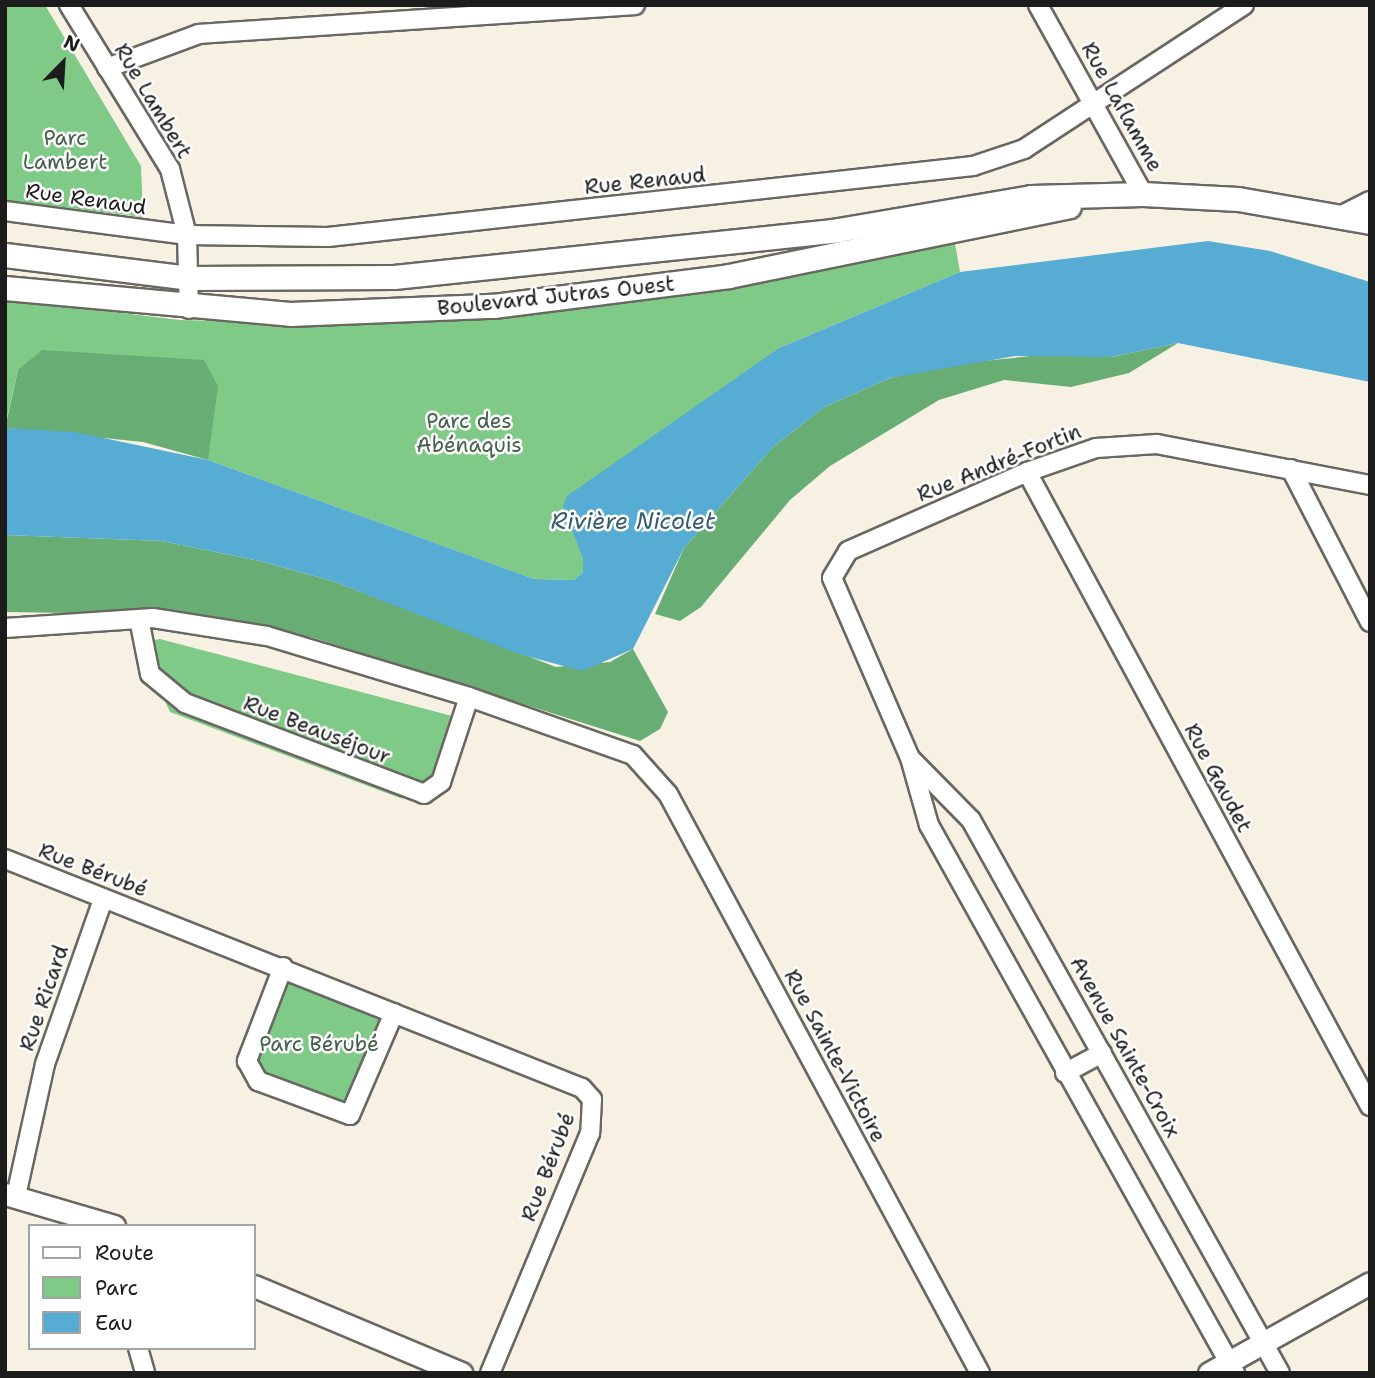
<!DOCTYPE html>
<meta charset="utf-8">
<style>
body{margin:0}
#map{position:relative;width:1375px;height:1378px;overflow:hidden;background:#f7f1e3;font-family:"Shantell Sans",sans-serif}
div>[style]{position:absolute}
.green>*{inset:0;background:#80ca87}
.forest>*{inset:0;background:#68ae74}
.water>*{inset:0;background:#56acd2}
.roads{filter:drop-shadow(2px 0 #696762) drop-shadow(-2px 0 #696762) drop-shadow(0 2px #696762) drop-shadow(0 -2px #696762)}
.minor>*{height:18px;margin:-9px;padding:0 9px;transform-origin:9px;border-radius:9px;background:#fff}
.tertiary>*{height:21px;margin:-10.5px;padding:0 10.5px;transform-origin:10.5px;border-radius:10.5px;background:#fff}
.secondary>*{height:23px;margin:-11.5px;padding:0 11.5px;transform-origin:11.5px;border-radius:11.5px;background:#fff}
span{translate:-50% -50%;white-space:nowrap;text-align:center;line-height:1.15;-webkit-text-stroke:5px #fff;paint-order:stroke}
.street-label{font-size:21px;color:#1c1c1c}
.park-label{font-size:21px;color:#446247}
.water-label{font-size:23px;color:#365d6e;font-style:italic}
.frame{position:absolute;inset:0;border:7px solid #1c1c1c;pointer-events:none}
.legend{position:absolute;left:28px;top:1224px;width:228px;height:126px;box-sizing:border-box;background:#fff;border:2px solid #a4a4a4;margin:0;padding:9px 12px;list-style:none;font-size:21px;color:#1c1c1c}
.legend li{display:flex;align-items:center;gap:14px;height:35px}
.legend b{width:35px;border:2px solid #a4a4a4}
.north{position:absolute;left:28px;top:28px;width:70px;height:70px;-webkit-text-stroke:5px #fff;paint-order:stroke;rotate:24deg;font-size:19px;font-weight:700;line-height:28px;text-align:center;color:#1c1c1c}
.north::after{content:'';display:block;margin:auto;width:24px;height:32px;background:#1c1c1c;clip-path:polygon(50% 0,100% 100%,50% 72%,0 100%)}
</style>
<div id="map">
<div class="green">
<i style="clip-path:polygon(5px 5px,45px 5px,141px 166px,143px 217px,5px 200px)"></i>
<i style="clip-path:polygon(954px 238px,960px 272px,779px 348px,564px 506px,583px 559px,583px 572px,574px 580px,534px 579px,208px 460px,203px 360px,18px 370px,5px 426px,5px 299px,180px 320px,362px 325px,592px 305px,787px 277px)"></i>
<i style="clip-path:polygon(160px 639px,452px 716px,428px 791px,418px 800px,400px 798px,170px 712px,141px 650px,143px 642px)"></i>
<i style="clip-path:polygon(283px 967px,394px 1013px,357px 1110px,258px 1081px,252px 1046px)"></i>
</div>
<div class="forest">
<i style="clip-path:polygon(1178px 343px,1129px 373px,1071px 387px,1004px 380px,939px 400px,830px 466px,790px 500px,701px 607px,680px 621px,655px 614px,684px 548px,773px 447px,824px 407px,890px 378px,953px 364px,1061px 353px,1111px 357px)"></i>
<i style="clip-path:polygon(42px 350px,204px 360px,218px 386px,208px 460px,143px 442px,5px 428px,18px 370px)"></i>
<i style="clip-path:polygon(5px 535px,162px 541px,264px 562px,332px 581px,556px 667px,610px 662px,633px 649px,668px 712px,660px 729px,640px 741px,314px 638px,198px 615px,5px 612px)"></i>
</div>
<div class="water">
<i style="clip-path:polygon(1208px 241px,1270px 251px,1370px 282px,1370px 382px,1178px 343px,1111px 357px,1015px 356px,890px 378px,824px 407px,773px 447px,684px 548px,633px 649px,582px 671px,519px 654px,332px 581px,264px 562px,162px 541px,5px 535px,5px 428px,75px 432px,208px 460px,534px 579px,574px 580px,583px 572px,583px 559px,563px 506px,567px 496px,779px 348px,960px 272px)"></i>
</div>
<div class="roads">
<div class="minor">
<i style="left:69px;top:5px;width:193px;rotate:58.4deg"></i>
<i style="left:170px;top:169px;width:68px;rotate:75.6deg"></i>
<i style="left:187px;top:235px;width:74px;rotate:88.5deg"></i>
<i style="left:1038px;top:5px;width:216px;rotate:60.9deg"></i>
<i style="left:107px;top:68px;width:98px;rotate:-20.3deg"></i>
<i style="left:199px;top:34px;width:437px;rotate:-3.8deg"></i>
<i style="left:5px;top:211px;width:184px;rotate:7.5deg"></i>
<i style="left:187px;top:235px;width:141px;rotate:0.8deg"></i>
<i style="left:328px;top:237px;width:649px;rotate:-6.28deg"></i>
<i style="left:973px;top:166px;width:54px;rotate:-18.4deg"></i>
<i style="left:1024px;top:149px;width:263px;rotate:-33.2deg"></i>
<i style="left:1342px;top:215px;width:31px;rotate:-27deg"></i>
<i style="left:1291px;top:469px;width:172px;rotate:62.7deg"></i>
<i style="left:1027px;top:472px;width:721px;rotate:61.59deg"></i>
<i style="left:139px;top:619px;width:56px;rotate:78.7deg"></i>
<i style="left:150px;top:674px;width:45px;rotate:39.6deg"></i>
<i style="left:185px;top:703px;width:256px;rotate:20.8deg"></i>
<i style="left:424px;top:794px;width:21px;rotate:-35deg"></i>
<i style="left:441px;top:782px;width:89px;rotate:-71.8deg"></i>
<i style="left:5px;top:628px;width:148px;rotate:-3.9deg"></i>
<i style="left:153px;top:618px;width:115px;rotate:9deg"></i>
<i style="left:267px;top:636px;width:211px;rotate:16.8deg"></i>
<i style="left:469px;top:697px;width:174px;rotate:19.5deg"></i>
<i style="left:633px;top:755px;width:52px;rotate:48.1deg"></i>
<i style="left:668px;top:794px;width:658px;rotate:61.68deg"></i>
<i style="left:912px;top:760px;width:84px;rotate:45.5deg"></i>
<i style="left:971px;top:820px;width:633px;rotate:60.8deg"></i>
<i style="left:5px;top:859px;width:621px;rotate:21.65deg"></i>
<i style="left:582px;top:1088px;width:15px;rotate:48deg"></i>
<i style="left:592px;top:1099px;width:34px;rotate:93deg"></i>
<i style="left:590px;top:1133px;width:260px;rotate:112.6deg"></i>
<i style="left:283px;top:967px;width:101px;rotate:111deg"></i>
<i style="left:247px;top:1061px;width:23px;rotate:61deg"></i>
<i style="left:258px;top:1081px;width:98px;rotate:20.3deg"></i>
<i style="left:350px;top:1115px;width:111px;rotate:-66.7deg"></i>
<i style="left:1065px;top:1073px;width:42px;rotate:-28.4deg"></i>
<i style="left:16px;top:1196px;width:135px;rotate:-77.6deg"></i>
<i style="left:45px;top:1064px;width:175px;rotate:-70.6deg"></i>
<i style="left:138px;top:1348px;width:26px;rotate:74deg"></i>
<i style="left:1235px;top:1373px;width:628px;rotate:-119.18deg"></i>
<i style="left:929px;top:825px;width:70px;rotate:-105.8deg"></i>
<i style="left:910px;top:758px;width:196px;rotate:-113.4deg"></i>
<i style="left:832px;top:578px;width:31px;rotate:-59deg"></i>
<i style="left:848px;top:551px;width:196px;rotate:-23.8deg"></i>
<i style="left:1027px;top:472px;width:73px;rotate:-19.2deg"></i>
<i style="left:1096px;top:448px;width:61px;rotate:-3.8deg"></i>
<i style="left:1157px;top:444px;width:217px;rotate:10.9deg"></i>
</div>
<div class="tertiary">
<i style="left:5px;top:1194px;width:114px;rotate:16.4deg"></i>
<i style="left:254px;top:1286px;width:225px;rotate:22.8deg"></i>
<i style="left:1209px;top:1373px;width:184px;rotate:-29.2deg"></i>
</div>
<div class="secondary">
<i style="left:5px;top:255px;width:185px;rotate:7.1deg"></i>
<i style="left:189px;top:278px;width:205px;rotate:-0.3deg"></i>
<i style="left:394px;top:277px;width:446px;rotate:-6deg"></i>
<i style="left:838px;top:230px;width:196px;rotate:-9.7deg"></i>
<i style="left:1031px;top:197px;width:112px;rotate:-1.5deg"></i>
<i style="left:1143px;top:194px;width:95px;rotate:3deg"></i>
<i style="left:1238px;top:199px;width:134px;rotate:9.9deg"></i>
<i style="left:5px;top:288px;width:286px;rotate:5.2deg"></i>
<i style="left:290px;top:314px;width:203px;rotate:-2.3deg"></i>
<i style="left:493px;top:306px;width:238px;rotate:-7.2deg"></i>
<i style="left:729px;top:276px;width:347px;rotate:-11.6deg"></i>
</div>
</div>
<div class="street-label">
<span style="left:153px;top:101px;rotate:59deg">Rue Lambert</span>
<span style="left:1122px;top:107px;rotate:61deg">Rue Laflamme</span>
<span style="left:645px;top:181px;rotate:-6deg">Rue Renaud</span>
<span style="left:86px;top:199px;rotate:8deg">Rue Renaud</span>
<span style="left:556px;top:296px;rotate:-6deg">Boulevard Jutras Ouest</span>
<span style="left:999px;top:463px;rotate:-22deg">Rue André-Fortin</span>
<span style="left:317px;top:730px;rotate:21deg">Rue Beauséjour</span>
<span style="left:1218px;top:778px;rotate:62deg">Rue Gaudet</span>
<span style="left:93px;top:870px;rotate:21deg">Rue Bérubé</span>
<span style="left:44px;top:998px;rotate:-71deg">Rue Ricard</span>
<span style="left:1125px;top:1047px;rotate:61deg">Avenue Sainte-Croix</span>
<span style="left:835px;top:1056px;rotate:62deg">Rue Sainte-Victoire</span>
<span style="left:548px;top:1167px;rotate:-69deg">Rue Bérubé</span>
</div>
<div class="park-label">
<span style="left:65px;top:150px">Parc<br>Lambert</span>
<span style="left:469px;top:433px">Parc des<br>Abénaquis</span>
<span style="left:319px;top:1044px">Parc Bérubé</span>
</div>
<div class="water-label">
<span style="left:633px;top:521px">Rivière Nicolet</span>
</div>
<div class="frame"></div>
<ul class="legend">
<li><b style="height:9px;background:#fff"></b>Route</li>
<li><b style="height:19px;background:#80ca87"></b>Parc</li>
<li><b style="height:19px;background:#56acd2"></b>Eau</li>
</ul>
<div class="north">N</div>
</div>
